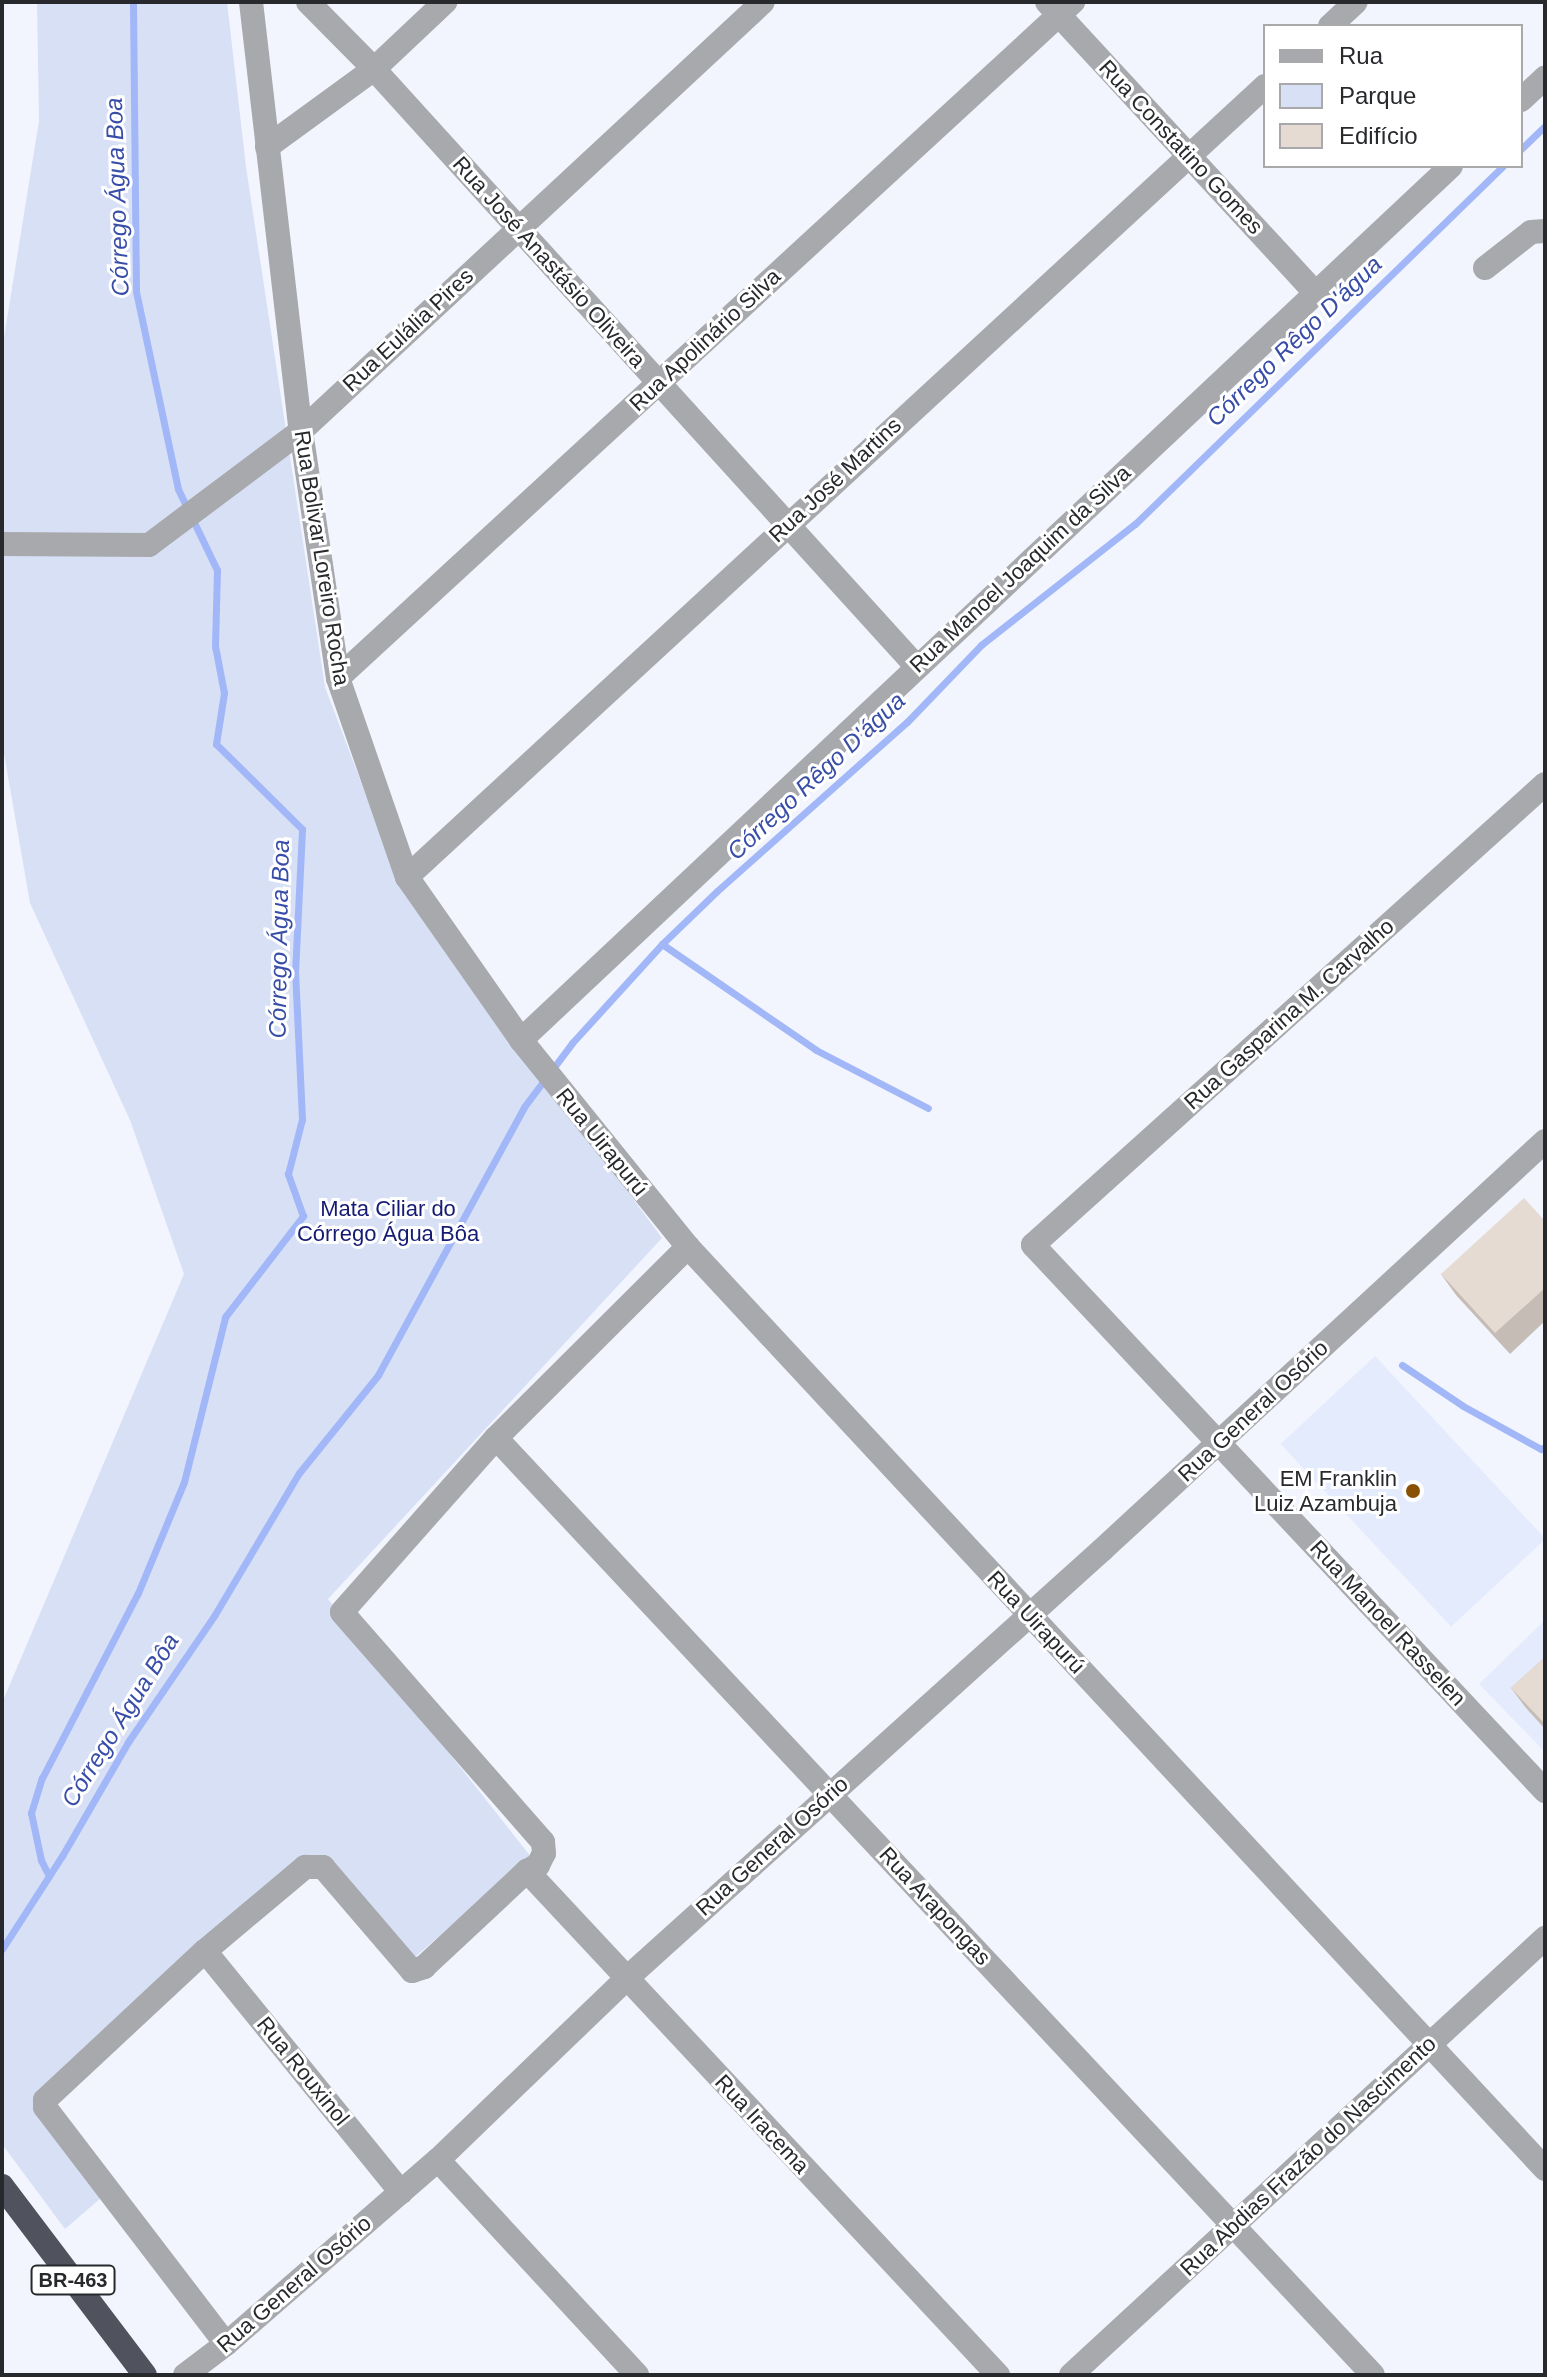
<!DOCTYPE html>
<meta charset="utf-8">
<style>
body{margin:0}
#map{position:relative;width:1547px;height:2377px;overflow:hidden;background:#f2f5fe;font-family:Helvetica,sans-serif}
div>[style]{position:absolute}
.built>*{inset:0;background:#e4ebfd;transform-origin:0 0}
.green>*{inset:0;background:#d8e0f6}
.stream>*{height:7px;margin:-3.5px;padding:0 3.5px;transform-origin:3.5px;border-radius:3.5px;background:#a2b7f7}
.minor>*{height:24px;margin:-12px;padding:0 12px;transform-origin:12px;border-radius:12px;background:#a7a9ad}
.highway>*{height:24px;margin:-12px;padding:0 12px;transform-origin:12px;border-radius:12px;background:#50535d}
.wall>*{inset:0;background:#c5bcb5}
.building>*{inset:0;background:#e5dbd2}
.dots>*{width:22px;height:22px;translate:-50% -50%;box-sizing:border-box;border:4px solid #fff;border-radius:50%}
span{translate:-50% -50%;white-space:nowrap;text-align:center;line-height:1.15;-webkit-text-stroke:6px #fff;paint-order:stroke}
.shield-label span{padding:2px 6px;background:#fff;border:2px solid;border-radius:6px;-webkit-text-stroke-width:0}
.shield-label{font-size:20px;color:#27292d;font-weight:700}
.street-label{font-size:22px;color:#27292d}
.park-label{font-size:22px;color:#151b74}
.poi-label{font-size:22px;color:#27292d}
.right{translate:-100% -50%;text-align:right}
.water-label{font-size:24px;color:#384da8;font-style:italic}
.frame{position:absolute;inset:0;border:4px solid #27292d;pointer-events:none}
.legend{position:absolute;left:1263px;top:24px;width:260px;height:144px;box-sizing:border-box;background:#fff;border:2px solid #a9a9ab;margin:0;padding:10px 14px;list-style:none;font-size:24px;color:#27292d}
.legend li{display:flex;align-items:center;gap:16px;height:40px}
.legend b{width:40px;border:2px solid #a9a9ab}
</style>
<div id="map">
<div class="built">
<i style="left:1375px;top:1356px;width:250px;height:129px;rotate:47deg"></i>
<i style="clip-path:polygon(1545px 1620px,1545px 1752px,1479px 1684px)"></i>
</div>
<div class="green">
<i style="clip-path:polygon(37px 2px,227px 2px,246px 167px,325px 687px,400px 885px,662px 1238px,328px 1599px,531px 1857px,408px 1963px,313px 1863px,37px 2105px,108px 2192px,65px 2229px,2px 2144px,2px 1703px,184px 1274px,130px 1120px,30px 903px,2px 742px,2px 350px,39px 121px)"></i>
</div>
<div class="stream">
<i style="left:1521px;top:149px;width:33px;rotate:-44deg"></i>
<i style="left:662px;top:944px;width:187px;rotate:34.5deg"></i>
<i style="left:816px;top:1050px;width:126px;rotate:27.4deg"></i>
<i style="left:1402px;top:1365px;width:73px;rotate:33.9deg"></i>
<i style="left:1463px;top:1406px;width:89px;rotate:28.9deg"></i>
<i style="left:1541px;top:1449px;width:4px;rotate:-27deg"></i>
<i style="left:49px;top:1876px;width:18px;rotate:-117deg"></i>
<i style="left:41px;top:1860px;width:48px;rotate:-102deg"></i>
<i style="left:31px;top:1813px;width:37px;rotate:-73deg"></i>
<i style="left:42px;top:1778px;width:208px;rotate:-62.6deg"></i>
<i style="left:138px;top:1593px;width:120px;rotate:-67.5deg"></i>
<i style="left:184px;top:1482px;width:170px;rotate:-76deg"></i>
<i style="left:225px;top:1317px;width:128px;rotate:-52.3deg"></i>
<i style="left:303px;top:1216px;width:45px;rotate:-109.7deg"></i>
<i style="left:288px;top:1174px;width:57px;rotate:-75.7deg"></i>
<i style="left:302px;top:1119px;width:146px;rotate:-92.7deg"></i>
<i style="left:295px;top:973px;width:144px;rotate:-87.2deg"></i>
<i style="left:302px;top:829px;width:121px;rotate:-135.3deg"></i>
<i style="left:216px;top:744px;width:52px;rotate:-81.1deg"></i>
<i style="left:224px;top:693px;width:48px;rotate:-100.8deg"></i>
<i style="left:215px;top:646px;width:76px;rotate:-88.5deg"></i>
<i style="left:217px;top:570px;width:90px;rotate:-115.7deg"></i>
<i style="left:178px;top:489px;width:202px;rotate:-102deg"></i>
<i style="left:136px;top:291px;width:289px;rotate:-90.6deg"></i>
<i style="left:2px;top:1949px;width:111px;rotate:-57.2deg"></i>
<i style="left:62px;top:1856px;width:132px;rotate:-59.9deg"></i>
<i style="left:128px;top:1742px;width:153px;rotate:-55.7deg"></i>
<i style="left:214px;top:1616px;width:166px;rotate:-59.3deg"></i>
<i style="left:299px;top:1473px;width:126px;rotate:-51.1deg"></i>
<i style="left:378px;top:1375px;width:305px;rotate:-61.4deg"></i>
<i style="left:524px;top:1107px;width:80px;rotate:-53.1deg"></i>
<i style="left:572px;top:1043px;width:134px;rotate:-47.7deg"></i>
<i style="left:662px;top:944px;width:76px;rotate:-43.9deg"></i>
<i style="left:717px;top:891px;width:254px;rotate:-41.7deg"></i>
<i style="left:907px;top:722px;width:107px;rotate:-46.1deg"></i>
<i style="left:981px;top:645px;width:196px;rotate:-38.2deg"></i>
<i style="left:1135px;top:524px;width:513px;rotate:-44.21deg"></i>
</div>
<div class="minor">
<i style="left:251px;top:2px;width:432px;rotate:83.4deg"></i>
<i style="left:301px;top:431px;width:250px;rotate:81.5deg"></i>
<i style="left:338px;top:678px;width:211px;rotate:70.9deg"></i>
<i style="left:407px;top:877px;width:199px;rotate:55deg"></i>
<i style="left:521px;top:1040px;width:266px;rotate:51.1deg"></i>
<i style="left:688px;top:1247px;width:1259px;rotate:47.09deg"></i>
<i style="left:308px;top:2px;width:94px;rotate:45.4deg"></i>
<i style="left:374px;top:69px;width:806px;rotate:47.76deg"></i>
<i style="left:1047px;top:2px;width:395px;rotate:47.3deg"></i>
<i style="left:1330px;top:26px;width:35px;rotate:-43deg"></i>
<i style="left:1521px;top:100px;width:33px;rotate:-43deg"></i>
<i style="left:267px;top:147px;width:132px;rotate:-36.1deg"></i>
<i style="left:374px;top:69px;width:98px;rotate:-43.3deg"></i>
<i style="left:1485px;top:268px;width:58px;rotate:-38deg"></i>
<i style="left:1531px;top:232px;width:14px;rotate:-4deg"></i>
<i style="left:2px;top:544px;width:147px;rotate:0.4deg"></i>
<i style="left:149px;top:545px;width:190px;rotate:-36.9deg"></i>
<i style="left:301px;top:431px;width:630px;rotate:-42.88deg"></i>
<i style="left:338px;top:678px;width:999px;rotate:-42.61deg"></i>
<i style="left:1545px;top:784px;width:689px;rotate:138deg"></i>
<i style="left:1033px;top:1245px;width:749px;rotate:46.84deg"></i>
<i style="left:407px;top:877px;width:1167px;rotate:-42.67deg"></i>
<i style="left:521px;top:1040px;width:1276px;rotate:-43.22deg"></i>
<i style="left:496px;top:1438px;width:1283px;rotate:46.89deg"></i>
<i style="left:527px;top:1871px;width:690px;rotate:46.94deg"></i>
<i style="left:205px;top:1951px;width:311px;rotate:50.9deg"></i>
<i style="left:438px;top:2160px;width:293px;rotate:47.2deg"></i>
<i style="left:226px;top:2344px;width:298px;rotate:-127.4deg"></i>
<i style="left:45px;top:2107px;width:7px;rotate:-90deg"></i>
<i style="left:45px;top:2100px;width:219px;rotate:-43deg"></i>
<i style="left:205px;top:1951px;width:131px;rotate:-40deg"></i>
<i style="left:305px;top:1867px;width:18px"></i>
<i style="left:323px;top:1867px;width:137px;rotate:49.4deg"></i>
<i style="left:412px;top:1971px;width:13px;rotate:-18deg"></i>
<i style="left:424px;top:1967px;width:141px;rotate:-43deg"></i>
<i style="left:527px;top:1871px;width:13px;rotate:-29deg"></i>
<i style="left:538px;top:1865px;width:13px;rotate:-63deg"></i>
<i style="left:544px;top:1853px;width:11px;rotate:-95deg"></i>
<i style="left:543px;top:1842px;width:305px;rotate:-131.2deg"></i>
<i style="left:342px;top:1612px;width:232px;rotate:-48.5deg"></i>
<i style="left:496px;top:1438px;width:271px;rotate:-44.9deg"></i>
<i style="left:185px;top:2375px;width:51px;rotate:-37.1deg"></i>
<i style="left:226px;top:2344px;width:281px;rotate:-41deg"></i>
<i style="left:438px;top:2160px;width:261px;rotate:-43.9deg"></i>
<i style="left:626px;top:1979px;width:641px;rotate:-42.03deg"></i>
<i style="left:1102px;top:1550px;width:603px;rotate:-42.71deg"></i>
<i style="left:1071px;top:2375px;width:645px;rotate:-42.67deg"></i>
</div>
<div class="highway">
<i style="left:2px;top:2186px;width:237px;rotate:52.9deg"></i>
</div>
<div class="wall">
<i style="clip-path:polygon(1545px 1221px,1545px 1321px,1510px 1354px,1456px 1295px,1441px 1274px)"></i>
<i style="clip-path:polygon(1545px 1657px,1545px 1729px,1526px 1708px,1511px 1688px)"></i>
</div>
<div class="building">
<i style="clip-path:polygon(1524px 1198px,1545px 1221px,1545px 1288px,1495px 1333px,1441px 1274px)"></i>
<i style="clip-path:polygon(1545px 1657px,1545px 1724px,1511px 1688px)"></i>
</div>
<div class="dots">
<i style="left:1413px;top:1491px;background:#895104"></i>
</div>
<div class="shield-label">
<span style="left:73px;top:2280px">BR-463</span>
</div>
<div class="street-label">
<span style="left:1181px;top:147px;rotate:47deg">Rua Constatino Gomes</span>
<span style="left:549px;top:262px;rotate:48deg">Rua José Anastásio Oliveira</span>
<span style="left:408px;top:330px;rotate:-43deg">Rua Eulália Pires</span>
<span style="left:705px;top:340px;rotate:-43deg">Rua Apolinário Silva</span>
<span style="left:835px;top:480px;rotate:-43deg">Rua José Martins</span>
<span style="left:322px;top:558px;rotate:81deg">Rua Bolivar Loreiro Rocha</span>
<span style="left:1020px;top:569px;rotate:-43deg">Rua Manoel Joaquim da Silva</span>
<span style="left:1289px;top:1014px;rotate:-42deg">Rua Gasparina M. Carvalho</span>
<span style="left:602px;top:1142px;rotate:51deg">Rua Uirapurú</span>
<span style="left:1253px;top:1411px;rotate:-43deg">Rua General Osório</span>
<span style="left:1036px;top:1622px;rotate:47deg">Rua Uirapurú</span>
<span style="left:1388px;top:1623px;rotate:47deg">Rua Manoel Rasselen</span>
<span style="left:772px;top:1846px;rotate:-42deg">Rua General Osório</span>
<span style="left:935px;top:1906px;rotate:47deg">Rua Arapongas</span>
<span style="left:303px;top:2071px;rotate:51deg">Rua Rouxinol</span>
<span style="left:762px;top:2124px;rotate:47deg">Rua Iracema</span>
<span style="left:1308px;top:2156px;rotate:-43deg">Rua Abdias Frazão do Nascimento</span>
<span style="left:294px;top:2284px;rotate:-41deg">Rua General Osório</span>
</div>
<div class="park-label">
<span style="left:388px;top:1221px">Mata Ciliar do<br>Córrego Água Bôa</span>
</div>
<div class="poi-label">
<span class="right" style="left:1397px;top:1491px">EM Franklin<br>Luiz Azambuja</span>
</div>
<div class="water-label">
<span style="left:117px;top:197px;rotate:-92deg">Córrego Água Boa</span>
<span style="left:1294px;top:341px;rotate:-44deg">Córrego Rêgo D'água</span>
<span style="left:816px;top:776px;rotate:-43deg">Córrego Rêgo D'água</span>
<span style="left:279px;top:939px;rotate:-89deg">Córrego Água Boa</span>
<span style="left:120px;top:1720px;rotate:-58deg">Córrego Água Bôa</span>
</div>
<div class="frame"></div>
<ul class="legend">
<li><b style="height:10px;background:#a7a9ad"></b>Rua</li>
<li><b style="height:22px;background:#d8e0f6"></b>Parque</li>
<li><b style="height:22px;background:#e5dbd2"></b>Edifício</li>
</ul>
</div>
